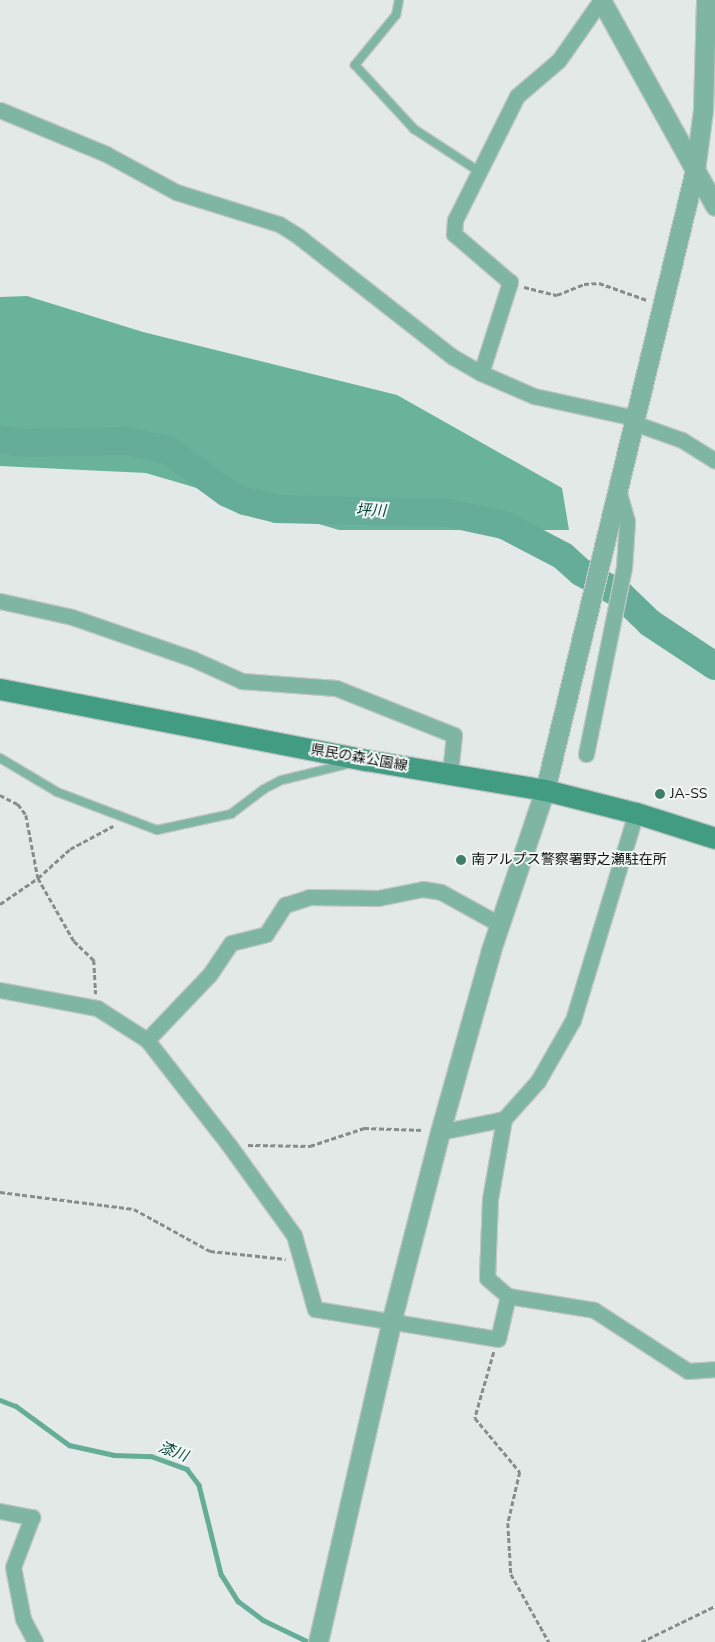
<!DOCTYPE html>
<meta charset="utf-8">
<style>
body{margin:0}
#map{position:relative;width:715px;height:1642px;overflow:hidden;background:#e2e9e6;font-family:"Nunito Sans","Noto Sans JP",sans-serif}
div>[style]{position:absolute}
.forest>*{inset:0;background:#6ab39b}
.stream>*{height:4.5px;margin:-2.25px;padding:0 2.25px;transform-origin:2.25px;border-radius:2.25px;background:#65ad96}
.river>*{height:28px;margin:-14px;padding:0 14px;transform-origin:14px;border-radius:14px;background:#65ad96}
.path>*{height:2.5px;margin-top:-1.25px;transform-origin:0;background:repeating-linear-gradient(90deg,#888d8b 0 5px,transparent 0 7.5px)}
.roads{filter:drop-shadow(1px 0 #c0c6c4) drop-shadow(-1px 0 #c0c6c4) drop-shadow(0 1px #c0c6c4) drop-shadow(0 -1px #c0c6c4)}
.service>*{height:8px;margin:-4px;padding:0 4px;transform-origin:4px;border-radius:4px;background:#7fb5a3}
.minor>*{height:15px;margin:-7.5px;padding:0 7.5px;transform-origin:7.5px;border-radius:7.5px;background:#7fb5a3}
.tertiary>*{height:19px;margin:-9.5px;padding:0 9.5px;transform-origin:9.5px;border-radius:9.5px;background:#7fb5a3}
.secondary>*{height:21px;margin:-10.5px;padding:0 10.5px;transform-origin:10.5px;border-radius:10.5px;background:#419c82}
.dots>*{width:14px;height:14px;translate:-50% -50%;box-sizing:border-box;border:2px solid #f0f6f3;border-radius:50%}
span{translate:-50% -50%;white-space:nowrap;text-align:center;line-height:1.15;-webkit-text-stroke:4px #f0f6f3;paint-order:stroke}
.street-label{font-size:14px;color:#0d100f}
.poi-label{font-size:14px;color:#0d100f}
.left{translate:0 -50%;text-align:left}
.water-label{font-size:15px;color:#024535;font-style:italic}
</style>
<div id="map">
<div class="forest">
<i style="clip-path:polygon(27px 296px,143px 332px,397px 395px,562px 488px,569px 530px,339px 530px,146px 473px,0 466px,0 297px)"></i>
</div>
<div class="stream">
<i style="left:0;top:1400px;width:17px;rotate:21deg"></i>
<i style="left:16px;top:1406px;width:66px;rotate:36.3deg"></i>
<i style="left:69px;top:1445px;width:46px;rotate:12.5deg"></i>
<i style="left:114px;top:1455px;width:37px;rotate:2deg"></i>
<i style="left:151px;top:1456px;width:38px;rotate:20deg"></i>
<i style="left:187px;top:1469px;width:20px;rotate:53deg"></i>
<i style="left:199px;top:1485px;width:92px;rotate:76.1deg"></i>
<i style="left:221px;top:1574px;width:32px;rotate:58deg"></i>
<i style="left:238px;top:1601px;width:31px;rotate:37deg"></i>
<i style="left:263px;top:1620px;width:51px;rotate:25.6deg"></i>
</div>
<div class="river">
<i style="left:0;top:439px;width:23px;rotate:10deg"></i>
<i style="left:23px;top:443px;width:103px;rotate:-1.1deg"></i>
<i style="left:126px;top:441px;width:43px;rotate:12.1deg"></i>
<i style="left:168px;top:450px;width:73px;rotate:36.1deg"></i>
<i style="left:227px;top:493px;width:20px;rotate:24deg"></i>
<i style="left:245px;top:501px;width:33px;rotate:14deg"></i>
<i style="left:277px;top:509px;width:171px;rotate:1.3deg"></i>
<i style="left:448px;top:513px;width:57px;rotate:12.1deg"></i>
<i style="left:504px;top:525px;width:67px;rotate:27.7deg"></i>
<i style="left:563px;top:556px;width:24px;rotate:42deg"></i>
<i style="left:581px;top:572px;width:46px;rotate:29.9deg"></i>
<i style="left:621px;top:595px;width:40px;rotate:44deg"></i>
<i style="left:650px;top:623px;width:78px;rotate:33.5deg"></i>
</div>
<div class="path">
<i style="left:524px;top:287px;width:34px;rotate:14deg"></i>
<i style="left:557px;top:295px;width:29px;rotate:-22deg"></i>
<i style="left:584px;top:284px;width:15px;rotate:-4deg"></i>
<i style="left:599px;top:283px;width:51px;rotate:19.5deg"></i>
<i style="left:0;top:795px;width:20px;rotate:27deg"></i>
<i style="left:18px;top:804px;width:14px;rotate:54deg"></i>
<i style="left:26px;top:815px;width:64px;rotate:79.2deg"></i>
<i style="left:38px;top:878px;width:73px;rotate:60.3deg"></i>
<i style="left:74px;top:941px;width:28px;rotate:44deg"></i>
<i style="left:94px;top:960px;width:34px;rotate:87deg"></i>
<i style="left:0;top:904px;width:46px;rotate:-34.4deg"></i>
<i style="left:38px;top:878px;width:43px;rotate:-42.2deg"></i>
<i style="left:70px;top:849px;width:49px;rotate:-28.1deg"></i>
<i style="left:248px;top:1145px;width:62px;rotate:0.9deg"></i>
<i style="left:310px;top:1146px;width:57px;rotate:-18.4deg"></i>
<i style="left:364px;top:1128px;width:60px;rotate:1.9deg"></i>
<i style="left:0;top:1192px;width:135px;rotate:7.2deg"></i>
<i style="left:134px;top:1209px;width:87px;rotate:28.9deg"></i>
<i style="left:210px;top:1251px;width:76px;rotate:6deg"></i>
<i style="left:494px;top:1352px;width:69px;rotate:106.1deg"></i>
<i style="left:475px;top:1418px;width:70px;rotate:50.2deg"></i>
<i style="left:520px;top:1472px;width:52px;rotate:103.2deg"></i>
<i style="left:508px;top:1523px;width:51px;rotate:86.6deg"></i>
<i style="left:511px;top:1574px;width:78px;rotate:60.8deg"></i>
<i style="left:641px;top:1642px;width:82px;rotate:-25.9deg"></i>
</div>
<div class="roads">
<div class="service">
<i style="left:399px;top:0;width:15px;rotate:101deg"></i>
<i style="left:396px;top:15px;width:65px;rotate:129.4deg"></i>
<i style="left:355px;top:65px;width:87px;rotate:47.3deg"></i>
<i style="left:414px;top:129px;width:79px;rotate:33.1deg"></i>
<i style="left:0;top:758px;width:66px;rotate:30.8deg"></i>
<i style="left:57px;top:792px;width:107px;rotate:20.8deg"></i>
<i style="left:157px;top:830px;width:76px;rotate:-12.2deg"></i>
<i style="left:231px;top:814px;width:41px;rotate:-37.1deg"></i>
<i style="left:264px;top:789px;width:20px;rotate:-27deg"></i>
<i style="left:282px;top:780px;width:67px;rotate:-13.8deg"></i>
</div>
<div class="minor">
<i style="left:0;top:110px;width:115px;rotate:22.5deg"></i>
<i style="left:106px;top:154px;width:80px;rotate:28.5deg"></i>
<i style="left:176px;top:192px;width:108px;rotate:17.3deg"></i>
<i style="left:279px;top:224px;width:22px;rotate:32deg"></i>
<i style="left:298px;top:236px;width:197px;rotate:38deg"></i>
<i style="left:453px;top:357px;width:32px;rotate:30deg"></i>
<i style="left:481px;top:373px;width:58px;rotate:23.5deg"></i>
<i style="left:534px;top:396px;width:103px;rotate:12.3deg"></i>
<i style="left:481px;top:373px;width:96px;rotate:-72.3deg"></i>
<i style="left:510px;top:282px;width:74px;rotate:-139.4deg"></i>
<i style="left:454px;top:234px;width:14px;rotate:-86deg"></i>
<i style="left:455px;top:220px;width:139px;rotate:-63.4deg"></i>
<i style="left:517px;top:96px;width:55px;rotate:-40.6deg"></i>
<i style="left:559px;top:60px;width:73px;rotate:-55deg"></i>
<i style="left:634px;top:423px;width:51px;rotate:19.5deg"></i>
<i style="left:682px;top:440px;width:39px;rotate:32deg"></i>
<i style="left:0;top:601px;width:74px;rotate:12.5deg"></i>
<i style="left:72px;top:617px;width:128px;rotate:19.1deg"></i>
<i style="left:193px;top:659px;width:54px;rotate:24.2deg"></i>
<i style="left:242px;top:681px;width:94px;rotate:4.3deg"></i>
<i style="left:336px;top:688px;width:127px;rotate:21.7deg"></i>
<i style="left:454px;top:735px;width:38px;rotate:96deg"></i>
<i style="left:586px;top:754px;width:190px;rotate:-78.5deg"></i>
<i style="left:624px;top:568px;width:47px;rotate:-86.3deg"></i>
<i style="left:627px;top:521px;width:33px;rotate:-106deg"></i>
<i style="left:0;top:990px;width:99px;rotate:10.5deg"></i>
<i style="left:97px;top:1008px;width:59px;rotate:32.6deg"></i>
<i style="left:147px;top:1040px;width:133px;rotate:52deg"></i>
<i style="left:229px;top:1145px;width:111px;rotate:54.2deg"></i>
<i style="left:294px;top:1235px;width:77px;rotate:74.2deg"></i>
<i style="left:315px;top:1309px;width:185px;rotate:9.3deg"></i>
<i style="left:498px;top:1339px;width:44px;rotate:-76.9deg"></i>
<i style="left:147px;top:1040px;width:91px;rotate:-46.3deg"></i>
<i style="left:210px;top:974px;width:37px;rotate:-56deg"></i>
<i style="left:231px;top:943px;width:36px;rotate:-14deg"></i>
<i style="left:266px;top:934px;width:35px;rotate:-57deg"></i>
<i style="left:285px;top:905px;width:25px;rotate:-18deg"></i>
<i style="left:309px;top:897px;width:69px;rotate:0.8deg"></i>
<i style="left:378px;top:898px;width:46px;rotate:-11.3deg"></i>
<i style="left:423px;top:889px;width:18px;rotate:9deg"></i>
<i style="left:441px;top:892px;width:66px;rotate:28.9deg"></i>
<i style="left:504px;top:1119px;width:81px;rotate:99.9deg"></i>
<i style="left:490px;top:1199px;width:79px;rotate:92.2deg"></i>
<i style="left:487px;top:1278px;width:28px;rotate:41deg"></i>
<i style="left:508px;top:1296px;width:87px;rotate:9.2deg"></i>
<i style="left:594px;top:1310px;width:112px;rotate:33deg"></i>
<i style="left:688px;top:1371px;width:27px;rotate:-4deg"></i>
<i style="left:440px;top:1132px;width:65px;rotate:-11.5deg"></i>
<i style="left:504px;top:1119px;width:51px;rotate:-48.2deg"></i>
<i style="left:538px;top:1081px;width:70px;rotate:-60.2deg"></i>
<i style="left:573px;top:1020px;width:216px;rotate:-73.1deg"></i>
<i style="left:0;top:1511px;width:33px;rotate:11deg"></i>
<i style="left:32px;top:1517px;width:53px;rotate:110.8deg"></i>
<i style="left:13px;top:1567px;width:53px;rotate:79.1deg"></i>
<i style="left:23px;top:1619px;width:26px;rotate:62deg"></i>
</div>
<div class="tertiary">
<i style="left:601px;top:0;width:235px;rotate:61deg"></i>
<i style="left:318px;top:1642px;width:331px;rotate:-77.1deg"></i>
<i style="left:392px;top:1319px;width:193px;rotate:-75.6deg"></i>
<i style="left:440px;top:1132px;width:189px;rotate:-74.3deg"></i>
<i style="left:491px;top:950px;width:169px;rotate:-71.4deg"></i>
<i style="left:545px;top:790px;width:638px;rotate:-76.4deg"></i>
<i style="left:695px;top:170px;width:61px;rotate:-82.4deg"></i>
<i style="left:703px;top:110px;width:110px;rotate:-88.4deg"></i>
</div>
<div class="secondary">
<i style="left:0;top:689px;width:373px;rotate:11deg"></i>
<i style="left:366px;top:760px;width:181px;rotate:9.5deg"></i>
<i style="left:545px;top:790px;width:94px;rotate:14.2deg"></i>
<i style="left:636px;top:813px;width:83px;rotate:17.6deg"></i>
</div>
</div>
<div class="dots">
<i style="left:660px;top:794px;background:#407e6b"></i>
<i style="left:461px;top:860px;background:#407e6b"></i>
</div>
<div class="street-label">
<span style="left:359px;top:758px;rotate:10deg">県民の森公園線</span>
</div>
<div class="poi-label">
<span class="left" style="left:670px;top:794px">JA-SS</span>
<span class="left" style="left:471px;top:860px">南アルプス警察署野之瀬駐在所</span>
</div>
<div class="water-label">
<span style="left:371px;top:511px;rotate:2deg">坪川</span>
<span style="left:173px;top:1452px;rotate:21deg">漆川</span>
</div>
</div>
